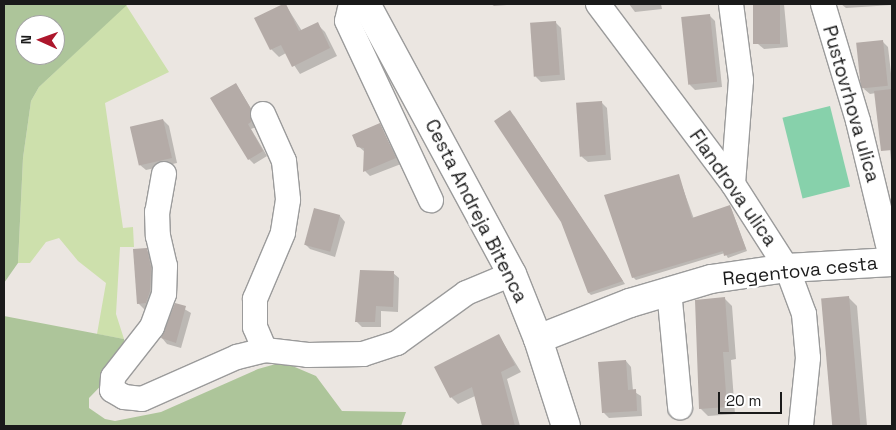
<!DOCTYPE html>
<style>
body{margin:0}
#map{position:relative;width:896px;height:430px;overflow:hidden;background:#ebe6e1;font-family:"Space Grotesk",sans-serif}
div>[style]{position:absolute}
.grass>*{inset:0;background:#cde0ac}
.forest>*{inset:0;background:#adc59a}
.pitch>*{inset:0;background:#87d1ab;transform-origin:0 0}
.shadow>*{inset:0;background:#0003}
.building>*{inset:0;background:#b4aba7;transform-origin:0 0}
.roads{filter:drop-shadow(1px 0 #9b9b9b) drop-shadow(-1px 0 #9b9b9b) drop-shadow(0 1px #9b9b9b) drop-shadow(0 -1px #9b9b9b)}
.minor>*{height:24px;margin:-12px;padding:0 12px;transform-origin:12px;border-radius:12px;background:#fff}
.tertiary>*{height:28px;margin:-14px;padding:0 14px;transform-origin:14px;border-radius:14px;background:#fff}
span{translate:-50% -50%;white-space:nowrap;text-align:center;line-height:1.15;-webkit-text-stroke:5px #fff;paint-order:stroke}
.street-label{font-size:19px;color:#1a1a1a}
.frame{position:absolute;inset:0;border:5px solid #1a1a1a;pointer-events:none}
.north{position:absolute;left:15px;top:15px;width:50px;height:50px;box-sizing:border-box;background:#fff;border:1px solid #a3a3a3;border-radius:50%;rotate:272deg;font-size:14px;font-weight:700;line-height:20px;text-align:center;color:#1a1a1a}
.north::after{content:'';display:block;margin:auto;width:18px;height:22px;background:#ad172c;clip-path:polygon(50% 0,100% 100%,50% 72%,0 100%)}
.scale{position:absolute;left:718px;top:392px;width:64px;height:22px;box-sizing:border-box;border:2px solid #1a1a1a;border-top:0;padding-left:6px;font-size:15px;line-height:18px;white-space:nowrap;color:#1a1a1a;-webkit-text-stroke:4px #fff;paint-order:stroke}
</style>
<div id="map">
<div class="grass">
<i style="clip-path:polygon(126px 5px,169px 72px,105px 103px,123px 228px,133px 227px,134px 247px,120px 247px,116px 314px,124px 339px,97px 334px,106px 283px,78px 261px,59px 238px,46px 242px,30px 263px,18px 263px,23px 158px,31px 101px,39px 87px)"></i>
</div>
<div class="forest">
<i style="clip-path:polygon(evenodd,4px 4px,128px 4px,39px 87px,31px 101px,23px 158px,18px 263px,4px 283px,4px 4px,25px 25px,55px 25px,55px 55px,25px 55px,25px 25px)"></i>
<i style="clip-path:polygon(4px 316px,124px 339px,126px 355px,120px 366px,89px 398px,89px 408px,105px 419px,115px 421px,161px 412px,258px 369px,283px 362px,316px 376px,342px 411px,406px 412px,401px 426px,4px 426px)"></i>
</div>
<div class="pitch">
<i style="left:830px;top:106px;width:83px;height:49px;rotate:76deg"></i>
</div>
<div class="shadow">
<i style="clip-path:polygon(285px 4px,302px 31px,317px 24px,325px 32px,337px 56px,300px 74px,286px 53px,279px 57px,271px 49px,255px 19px)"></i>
<i style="clip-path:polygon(491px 4px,519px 4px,494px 6px)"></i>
<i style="clip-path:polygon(629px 4px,661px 4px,662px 9px,635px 12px)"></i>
<i style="clip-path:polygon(754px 4px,784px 4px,788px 47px,764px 49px,758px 44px)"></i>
<i style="clip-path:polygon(841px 4px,892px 4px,892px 5px,846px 8px)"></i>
<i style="clip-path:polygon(709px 15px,715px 21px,722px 87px,695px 90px,690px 85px)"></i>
<i style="clip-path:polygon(555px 22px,561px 28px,565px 80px,541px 82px,536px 77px)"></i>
<i style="clip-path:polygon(883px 42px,888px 47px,892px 82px,892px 170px,890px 150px,881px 142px,876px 93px,870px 94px,864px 89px)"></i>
<i style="clip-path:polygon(236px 84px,255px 115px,256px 127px,251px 129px,267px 156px,254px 164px,249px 159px)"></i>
<i style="clip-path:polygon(601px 102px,607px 108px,611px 160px,588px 162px,582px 157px)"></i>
<i style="clip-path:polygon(513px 114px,625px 284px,591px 295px,589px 293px,562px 222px)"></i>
<i style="clip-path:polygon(163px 120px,169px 126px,177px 163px,146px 170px,140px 165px)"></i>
<i style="clip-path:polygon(379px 125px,401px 164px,370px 176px,365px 171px,365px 152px,358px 146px)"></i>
<i style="clip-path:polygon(678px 175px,694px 219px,731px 208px,747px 251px,728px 258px,725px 253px,636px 280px,633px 277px)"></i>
<i style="clip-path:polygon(315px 209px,340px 216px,345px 222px,335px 257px,310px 249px,305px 244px)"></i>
<i style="clip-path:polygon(146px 250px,152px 255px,156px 274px,151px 308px,144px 309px,138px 303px)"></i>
<i style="clip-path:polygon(393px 273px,399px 278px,398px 312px,381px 311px,381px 327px,362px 327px,356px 321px)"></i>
<i style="clip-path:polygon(724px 298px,732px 306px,736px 359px,731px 360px,735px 414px,708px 416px,700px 408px)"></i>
<i style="clip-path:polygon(849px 298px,857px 306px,867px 426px,833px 426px,822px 300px)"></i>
<i style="clip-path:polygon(176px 304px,191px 313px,181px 348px,167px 344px,162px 338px)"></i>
<i style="clip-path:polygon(499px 336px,521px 372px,507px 379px,520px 426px,483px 426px,475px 396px,458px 404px,451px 397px)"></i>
<i style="clip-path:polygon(626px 361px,631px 367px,633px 391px,641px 396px,642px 416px,609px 418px,604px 413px)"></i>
</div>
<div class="building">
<i style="clip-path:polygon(283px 4px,286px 4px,299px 31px,318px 22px,330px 48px,292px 67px,281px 45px,270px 50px,254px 18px)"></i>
<i style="left:753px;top:4px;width:27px;height:40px"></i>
<i style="left:710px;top:14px;width:68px;height:29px;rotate:84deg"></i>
<i style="left:556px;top:21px;width:54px;height:26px;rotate:86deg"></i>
<i style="left:883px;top:40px;width:46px;height:27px;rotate:84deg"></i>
<i style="clip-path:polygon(236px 83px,251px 109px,251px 122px,248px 124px,263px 151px,248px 160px,210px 98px)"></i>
<i style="clip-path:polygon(892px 89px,892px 150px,881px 151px,874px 91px)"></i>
<i style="left:602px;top:101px;width:54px;height:26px;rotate:86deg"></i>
<i style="clip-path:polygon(510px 110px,606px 254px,623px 281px,588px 293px,561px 222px,494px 121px)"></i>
<i style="left:163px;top:119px;width:40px;height:34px;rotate:77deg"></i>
<i style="clip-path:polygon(380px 123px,396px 158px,363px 172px,364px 148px,357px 147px,352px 135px)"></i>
<i style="clip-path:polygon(679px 174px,692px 218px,730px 205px,746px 249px,724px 256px,723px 251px,632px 278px,604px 195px)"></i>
<i style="left:314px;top:208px;width:27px;height:38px;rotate:15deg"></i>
<i style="clip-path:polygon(147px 248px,151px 267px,150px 291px,146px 303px,137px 304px,133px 249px)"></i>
<i style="clip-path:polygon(360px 270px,394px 271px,393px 307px,376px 306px,375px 322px,355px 322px)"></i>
<i style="left:849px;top:296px;width:130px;height:28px;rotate:85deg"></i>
<i style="clip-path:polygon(725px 297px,729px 352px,723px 352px,727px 407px,699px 409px,695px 300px)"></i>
<i style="clip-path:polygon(175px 303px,186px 306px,176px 343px,161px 338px)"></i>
<i style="clip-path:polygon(499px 334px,515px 365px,501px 372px,515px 426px,482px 426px,472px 387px,450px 398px,434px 367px)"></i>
<i style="clip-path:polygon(626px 360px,628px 390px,636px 389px,637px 411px,602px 413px,598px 362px)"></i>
</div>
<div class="roads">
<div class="minor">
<i style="left:351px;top:4px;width:17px;rotate:103deg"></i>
<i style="left:347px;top:21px;width:198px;rotate:64.9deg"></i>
<i style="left:598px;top:4px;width:225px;rotate:53.1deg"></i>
<i style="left:733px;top:184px;width:100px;rotate:57.3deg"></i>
<i style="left:787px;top:268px;width:49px;rotate:69.7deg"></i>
<i style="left:804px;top:314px;width:44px;rotate:84.8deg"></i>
<i style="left:808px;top:358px;width:68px;rotate:95.9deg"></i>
<i style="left:731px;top:4px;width:77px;rotate:82.5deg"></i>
<i style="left:741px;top:80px;width:104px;rotate:94.4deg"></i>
<i style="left:823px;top:4px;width:122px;rotate:73.3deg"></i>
<i style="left:858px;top:121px;width:145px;rotate:76.4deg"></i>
<i style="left:263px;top:114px;width:51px;rotate:65.9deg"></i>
<i style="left:284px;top:161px;width:39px;rotate:84deg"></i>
<i style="left:288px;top:200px;width:33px;rotate:99deg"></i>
<i style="left:283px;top:233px;width:72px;rotate:113deg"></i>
<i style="left:255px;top:299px;width:28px;rotate:90deg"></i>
<i style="left:255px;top:327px;width:25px;rotate:67deg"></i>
<i style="left:265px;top:350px;width:43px;rotate:6.6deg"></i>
<i style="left:308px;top:355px;width:55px;rotate:-1deg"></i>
<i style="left:363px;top:354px;width:36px;rotate:-18deg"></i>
<i style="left:397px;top:343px;width:85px;rotate:-35.9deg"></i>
<i style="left:466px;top:293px;width:50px;rotate:-22.4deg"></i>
<i style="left:164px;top:174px;width:39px;rotate:100deg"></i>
<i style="left:157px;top:212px;width:24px;rotate:88deg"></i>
<i style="left:158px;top:236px;width:31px;rotate:77deg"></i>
<i style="left:165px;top:266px;width:28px;rotate:92deg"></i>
<i style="left:164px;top:294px;width:35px;rotate:110deg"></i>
<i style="left:152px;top:327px;width:63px;rotate:128deg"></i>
<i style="left:113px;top:377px;width:13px;rotate:94deg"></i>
<i style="left:112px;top:390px;width:14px;rotate:30deg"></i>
<i style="left:124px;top:397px;width:18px;rotate:6deg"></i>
<i style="left:142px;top:399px;width:104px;rotate:-23.9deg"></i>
<i style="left:237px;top:357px;width:29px;rotate:-14deg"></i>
<i style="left:669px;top:290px;width:118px;rotate:84.6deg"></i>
</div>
<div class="tertiary">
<i style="left:366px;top:4px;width:307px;rotate:61.6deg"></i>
<i style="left:512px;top:274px;width:70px;rotate:68.2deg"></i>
<i style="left:538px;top:339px;width:91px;rotate:72.2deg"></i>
<i style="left:538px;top:339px;width:99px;rotate:-21.4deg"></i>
<i style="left:630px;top:303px;width:84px;rotate:-16.5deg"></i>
<i style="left:711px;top:279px;width:77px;rotate:-8.2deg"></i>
<i style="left:787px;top:268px;width:105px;rotate:-3.3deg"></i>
</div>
</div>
<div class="street-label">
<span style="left:851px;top:104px;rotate:74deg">Pustovrhova ulica</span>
<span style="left:733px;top:188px;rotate:55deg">Flandrova ulica</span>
<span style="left:476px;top:211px;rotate:63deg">Cesta Andreja Bitenca</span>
<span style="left:800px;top:271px;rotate:-6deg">Regentova cesta</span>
</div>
<div class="frame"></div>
<div class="north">N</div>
<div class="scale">20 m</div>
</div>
